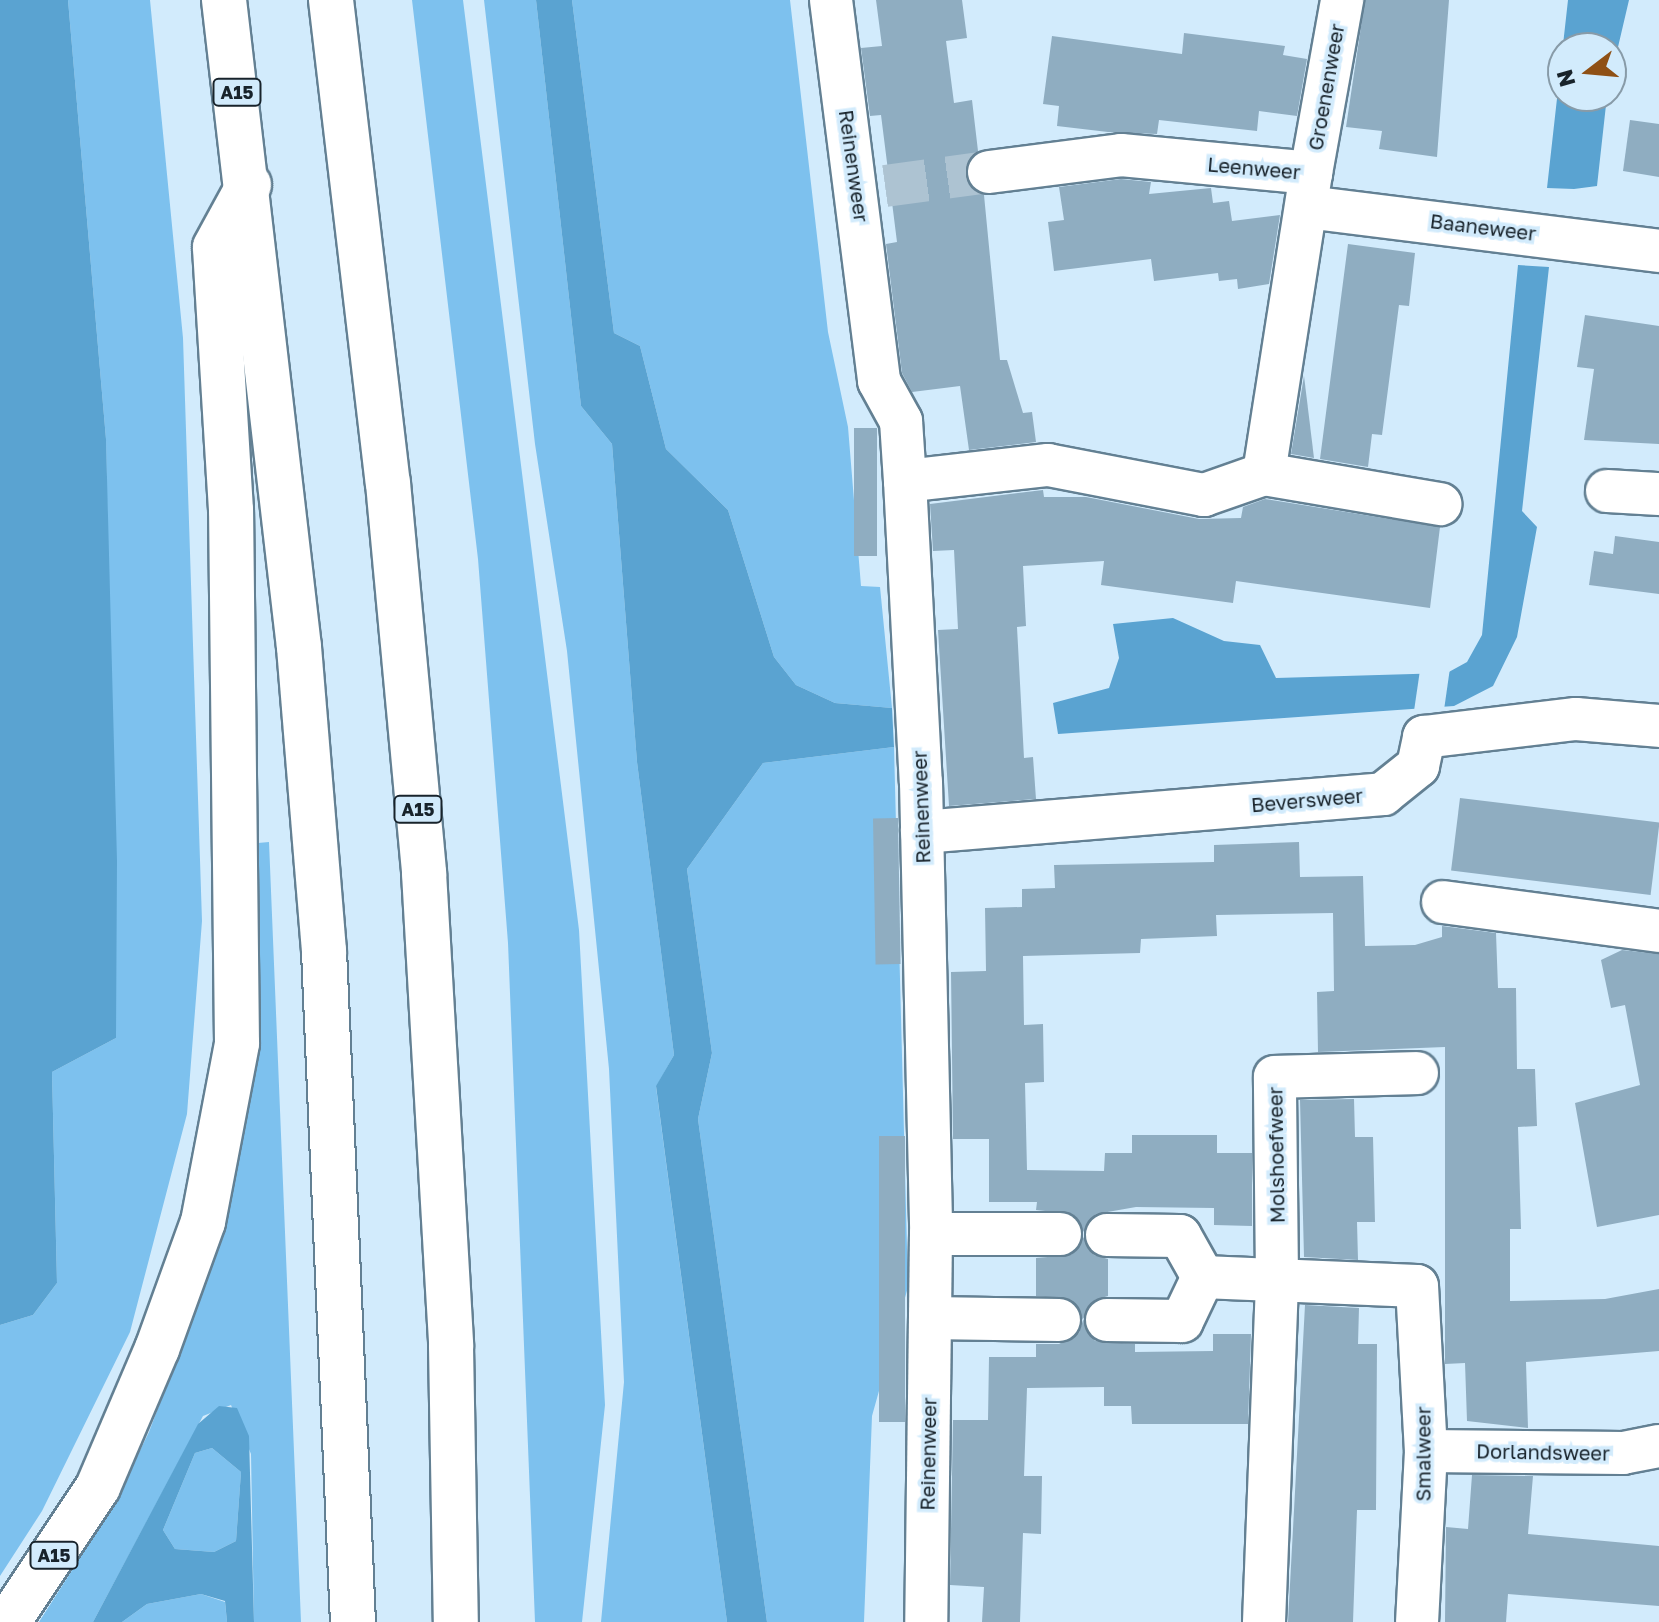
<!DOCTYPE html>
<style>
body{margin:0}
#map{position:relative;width:1659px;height:1622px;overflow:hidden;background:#d2ebfc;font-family:"Golos Text",sans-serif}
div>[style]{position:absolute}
.green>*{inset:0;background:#7dc1ee}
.water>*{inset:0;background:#5aa3d1}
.pier>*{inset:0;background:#d2ebfc}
.building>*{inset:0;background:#8fadc1;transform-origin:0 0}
.minor-tunnel>*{height:42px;margin-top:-21px;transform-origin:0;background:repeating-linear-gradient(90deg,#adc3d2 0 42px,transparent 0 63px)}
.roads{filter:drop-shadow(2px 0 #638093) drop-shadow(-2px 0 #638093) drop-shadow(0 2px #638093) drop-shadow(0 -2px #638093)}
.minor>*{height:42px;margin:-21px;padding:0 21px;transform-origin:21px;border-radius:21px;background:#fff}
.highway>*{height:44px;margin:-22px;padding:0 22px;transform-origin:22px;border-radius:22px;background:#fff}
span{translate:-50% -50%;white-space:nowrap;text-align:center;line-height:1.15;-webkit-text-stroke:7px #d2ebfc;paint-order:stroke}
.shield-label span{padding:2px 6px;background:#d2ebfc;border:2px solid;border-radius:6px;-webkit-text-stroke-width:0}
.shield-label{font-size:18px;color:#18232b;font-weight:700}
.street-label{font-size:20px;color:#18232b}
.north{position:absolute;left:1547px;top:32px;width:80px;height:80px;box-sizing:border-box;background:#d2ebfc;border:2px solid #889ba8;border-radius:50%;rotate:254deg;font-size:22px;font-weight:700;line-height:32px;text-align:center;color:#18232b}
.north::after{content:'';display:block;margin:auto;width:28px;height:36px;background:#8f5015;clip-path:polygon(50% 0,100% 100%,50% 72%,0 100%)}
</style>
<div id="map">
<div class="green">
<i style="clip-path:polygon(68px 0,150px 0,183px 338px,202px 921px,187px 1114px,130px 1332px,42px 1511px,0 1576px,0 1325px,33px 1315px,57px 1283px,52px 1072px,116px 1038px,106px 439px)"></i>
<i style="clip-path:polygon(412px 0,463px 0,579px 930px,605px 1405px,582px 1622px,535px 1622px,508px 943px,478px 559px)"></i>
<i style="clip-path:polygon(484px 0,536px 0,581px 406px,612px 444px,637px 762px,674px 1055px,656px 1087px,727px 1622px,601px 1622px,624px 1382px,609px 1069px,567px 651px,535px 444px)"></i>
<i style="clip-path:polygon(572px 0,790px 0,828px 332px,848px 427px,861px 586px,880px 587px,892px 708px,835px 703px,796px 685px,774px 657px,728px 510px,666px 449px,640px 346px,614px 333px)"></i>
<i style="clip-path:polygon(894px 747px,908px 1287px,872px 1416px,864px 1622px,767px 1622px,698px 1119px,712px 1053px,687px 869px,763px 763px)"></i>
<i style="clip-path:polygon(269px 842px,301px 1622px,254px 1622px,251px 1454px,231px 1405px,203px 1416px,93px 1622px,39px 1622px,113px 1506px,149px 1432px,209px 1273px,246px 1099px,259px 976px,258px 843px)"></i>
<i style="clip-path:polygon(212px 1448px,241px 1472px,236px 1541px,214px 1552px,175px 1549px,163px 1530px,195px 1453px)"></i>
<i style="clip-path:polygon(201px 1594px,225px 1602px,227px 1622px,122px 1622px,147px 1604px)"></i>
</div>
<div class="water">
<i style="clip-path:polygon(0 0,68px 0,106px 439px,117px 861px,116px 1038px,52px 1072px,57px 1283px,33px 1315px,0 1325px)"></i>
<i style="clip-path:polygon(536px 0,572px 0,614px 333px,640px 346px,666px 449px,728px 510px,774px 657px,796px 685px,835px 703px,892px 708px,894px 747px,763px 763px,687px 869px,712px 1053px,698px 1119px,767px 1622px,727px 1622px,656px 1086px,674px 1055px,637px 762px,612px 444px,581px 406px)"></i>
<i style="clip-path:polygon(1568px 0,1629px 0,1611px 77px,1611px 48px,1563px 48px,1563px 96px,1607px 96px,1597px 186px,1574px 189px,1547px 188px)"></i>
<i style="clip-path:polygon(1518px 265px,1549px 267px,1522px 511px,1537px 527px,1517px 637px,1493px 686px,1454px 706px,1058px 734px,1053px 703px,1109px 688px,1119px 658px,1113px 624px,1173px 618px,1224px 641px,1260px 645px,1276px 678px,1447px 673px,1467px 662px,1482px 635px)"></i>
<i style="clip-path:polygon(evenodd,219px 1406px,237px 1408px,249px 1436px,254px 1622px,227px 1622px,225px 1601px,201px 1594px,147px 1604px,122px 1622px,93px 1622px,198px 1424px,219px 1406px,212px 1448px,241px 1472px,236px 1541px,214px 1552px,175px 1549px,163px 1530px,195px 1453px,212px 1448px)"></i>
</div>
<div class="pier">
<i style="clip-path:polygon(1450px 668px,1444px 710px,1414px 711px,1420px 670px)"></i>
</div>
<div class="building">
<i style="clip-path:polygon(876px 0,962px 0,967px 38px,946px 41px,954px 103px,972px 100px,978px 151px,965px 176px,984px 195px,1000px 360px,1007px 360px,1023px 413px,1032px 412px,1036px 442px,969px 450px,960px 386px,912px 392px,902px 373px,886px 244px,897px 242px,881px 115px,870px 116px,861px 48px,882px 46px)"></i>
<i style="clip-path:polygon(1365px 0,1449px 0,1437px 157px,1379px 149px,1382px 131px,1346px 127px)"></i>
<i style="clip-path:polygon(1184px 33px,1285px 46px,1283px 55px,1307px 59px,1297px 116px,1259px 111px,1257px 131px,1159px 120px,1157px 134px,1108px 132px,1057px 126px,1059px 106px,1043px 104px,1052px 36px,1182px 54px)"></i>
<i style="clip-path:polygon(1630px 120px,1659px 124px,1659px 177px,1623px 171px)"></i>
<i style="clip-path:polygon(1121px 179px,1151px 182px,1149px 194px,1211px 188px,1213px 203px,1229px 201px,1232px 221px,1280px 215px,1269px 284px,1238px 289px,1237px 279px,1219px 281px,1218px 273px,1154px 281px,1151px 259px,1054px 271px,1048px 222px,1064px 220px,1059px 187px)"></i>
<i style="clip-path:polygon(1348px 244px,1415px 253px,1409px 306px,1399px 305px,1382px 435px,1372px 434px,1368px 467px,1320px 459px)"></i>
<i style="clip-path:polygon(1585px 315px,1659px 326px,1659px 444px,1584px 440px,1594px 369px,1577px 367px)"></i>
<i style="clip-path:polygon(1304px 376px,1314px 458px,1291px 454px)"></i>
<i style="left:854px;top:428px;width:23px;height:128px"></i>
<i style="clip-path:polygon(1043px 490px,1044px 497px,1086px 497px,1199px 519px,1241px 518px,1243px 507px,1265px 499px,1440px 527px,1430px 608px,1236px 581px,1233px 603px,1101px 585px,1104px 561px,1023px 566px,1026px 626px,1017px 627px,1024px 758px,1033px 757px,1036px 799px,949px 806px,938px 630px,958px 629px,954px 550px,933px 551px,930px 504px)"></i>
<i style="clip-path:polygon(1615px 536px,1659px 542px,1659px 594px,1589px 585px,1594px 551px,1613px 554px)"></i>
<i style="left:1460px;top:798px;width:201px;height:73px;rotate:7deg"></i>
<i style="left:898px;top:818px;width:146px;height:25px;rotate:89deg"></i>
<i style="clip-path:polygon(1299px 842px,1300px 877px,1363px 876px,1365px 946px,1415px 945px,1442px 937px,1442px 926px,1496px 933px,1498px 988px,1516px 988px,1517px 1069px,1535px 1069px,1537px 1126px,1518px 1127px,1521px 1229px,1510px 1229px,1510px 1301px,1605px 1299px,1659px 1289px,1659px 1351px,1526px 1362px,1528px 1428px,1467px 1421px,1465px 1363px,1445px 1364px,1445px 1047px,1318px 1052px,1317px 992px,1334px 991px,1333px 913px,1216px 915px,1217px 936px,1141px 939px,1140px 953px,1023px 956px,1024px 1025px,1043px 1024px,1044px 1082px,1025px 1083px,1027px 1170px,1104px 1171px,1105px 1153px,1132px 1153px,1132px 1135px,1217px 1135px,1217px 1153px,1252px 1153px,1252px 1226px,1214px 1225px,1214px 1208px,1136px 1207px,1096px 1214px,1084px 1232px,1073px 1214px,1036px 1210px,1037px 1202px,989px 1202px,989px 1139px,953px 1139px,951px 972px,986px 971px,985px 908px,1022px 907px,1022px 889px,1055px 888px,1054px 865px,1214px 862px,1214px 845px)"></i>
<i style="clip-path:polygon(1622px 950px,1659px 954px,1659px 1215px,1597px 1227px,1575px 1103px,1640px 1085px,1625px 1005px,1611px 1008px,1601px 960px)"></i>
<i style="clip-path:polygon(1354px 1099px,1355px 1137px,1373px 1137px,1375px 1222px,1357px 1222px,1358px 1260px,1304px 1257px,1300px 1100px)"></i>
<i style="left:879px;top:1136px;width:26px;height:286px"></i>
<i style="clip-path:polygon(1083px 1237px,1094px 1255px,1108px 1259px,1108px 1296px,1095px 1300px,1083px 1319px,1095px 1341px,1135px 1344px,1135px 1352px,1213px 1351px,1213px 1334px,1251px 1334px,1248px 1424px,1132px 1424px,1131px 1406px,1104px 1406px,1104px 1387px,1027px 1388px,1024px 1476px,1042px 1476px,1041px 1534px,1023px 1533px,1020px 1622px,982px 1622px,984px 1587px,950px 1585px,953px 1420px,988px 1420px,989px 1357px,1036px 1357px,1036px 1344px,1059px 1344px,1079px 1333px,1083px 1320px,1072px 1300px,1036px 1296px,1036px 1258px,1071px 1255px)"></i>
<i style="clip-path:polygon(1305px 1305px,1359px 1308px,1358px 1344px,1377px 1344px,1376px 1510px,1357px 1510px,1353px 1622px,1288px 1622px)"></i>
<i style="clip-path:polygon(1472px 1475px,1533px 1476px,1528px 1534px,1659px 1546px,1659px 1606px,1508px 1594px,1506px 1622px,1445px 1622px,1446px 1527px,1468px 1529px)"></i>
</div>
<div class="minor-tunnel">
<i style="left:885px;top:186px;width:105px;rotate:-7.7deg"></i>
</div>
<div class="roads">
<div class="minor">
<i style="left:831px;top:0;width:384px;rotate:82.8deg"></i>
<i style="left:879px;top:381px;width:46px;rotate:61.2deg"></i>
<i style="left:901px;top:421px;width:60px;rotate:86.2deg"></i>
<i style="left:905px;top:481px;width:301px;rotate:87deg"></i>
<i style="left:921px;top:782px;width:452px;rotate:88.7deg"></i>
<i style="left:931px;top:1234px;width:388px;rotate:90.7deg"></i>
<i style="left:989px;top:172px;width:133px;rotate:-7.3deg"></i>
<i style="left:1121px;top:155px;width:191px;rotate:5.4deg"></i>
<i style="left:1311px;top:173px;width:305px;rotate:98.9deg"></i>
<i style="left:1311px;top:173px;width:176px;rotate:-79.8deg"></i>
<i style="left:1307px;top:207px;width:355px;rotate:7.1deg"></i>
<i style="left:905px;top:481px;width:144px;rotate:-6.4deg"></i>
<i style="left:1048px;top:465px;width:159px;rotate:10.9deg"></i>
<i style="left:1204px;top:495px;width:64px;rotate:-19.3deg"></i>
<i style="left:1264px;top:474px;width:179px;rotate:9.7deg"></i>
<i style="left:1607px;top:491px;width:52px;rotate:3.3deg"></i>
<i style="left:922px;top:832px;width:463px;rotate:-4.7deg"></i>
<i style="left:1383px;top:794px;width:45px;rotate:-38.7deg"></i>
<i style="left:1418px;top:766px;width:30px;rotate:-78deg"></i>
<i style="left:1424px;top:737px;width:153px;rotate:-6.8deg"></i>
<i style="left:1576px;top:719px;width:83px;rotate:4.8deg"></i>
<i style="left:1443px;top:902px;width:218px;rotate:7.6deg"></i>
<i style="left:931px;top:1234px;width:129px"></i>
<i style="left:1107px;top:1235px;width:73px;rotate:0.8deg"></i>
<i style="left:1180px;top:1236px;width:47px;rotate:60.7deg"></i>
<i style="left:1203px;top:1277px;width:214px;rotate:2.4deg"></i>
<i style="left:1417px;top:1286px;width:165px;rotate:86.9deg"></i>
<i style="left:1426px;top:1451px;width:171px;rotate:93deg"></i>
<i style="left:930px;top:1318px;width:129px;rotate:0.9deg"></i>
<i style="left:1107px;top:1320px;width:75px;rotate:0.8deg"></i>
<i style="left:1182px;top:1321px;width:49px;rotate:-64.5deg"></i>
<i style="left:1426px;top:1451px;width:197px;rotate:0.6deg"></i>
<i style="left:1623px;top:1453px;width:37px;rotate:-11deg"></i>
<i style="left:1264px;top:1622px;width:342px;rotate:-87.8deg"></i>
<i style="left:1277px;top:1280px;width:203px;rotate:-90.6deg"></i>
<i style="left:1275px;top:1077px;width:142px;rotate:-1.6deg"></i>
</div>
<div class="highway">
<i style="left:224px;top:0;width:651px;rotate:83.39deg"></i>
<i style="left:299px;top:647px;width:305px;rotate:85.3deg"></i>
<i style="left:324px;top:951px;width:672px;rotate:87.53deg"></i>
<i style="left:331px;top:0;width:486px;rotate:83.3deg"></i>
<i style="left:388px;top:483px;width:392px;rotate:84.7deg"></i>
<i style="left:424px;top:873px;width:474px;rotate:86.7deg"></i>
<i style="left:451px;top:1346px;width:276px;rotate:89deg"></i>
<i style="left:8px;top:1622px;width:162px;rotate:-56.3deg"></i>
<i style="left:98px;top:1487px;width:150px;rotate:-66.9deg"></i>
<i style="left:157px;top:1349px;width:135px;rotate:-70.1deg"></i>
<i style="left:203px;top:1222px;width:182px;rotate:-79.2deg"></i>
<i style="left:237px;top:1043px;width:533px;rotate:-90.64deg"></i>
<i style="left:231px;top:510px;width:263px;rotate:-93.5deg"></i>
<i style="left:215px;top:247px;width:71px;rotate:-61.3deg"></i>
</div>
</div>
<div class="shield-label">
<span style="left:237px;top:92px">A15</span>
<span style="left:418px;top:809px">A15</span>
<span style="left:54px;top:1555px">A15</span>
</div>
<div class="street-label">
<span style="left:1326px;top:87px;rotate:-80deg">Groenenweer</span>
<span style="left:854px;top:166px;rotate:82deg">Reinenweer</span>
<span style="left:1254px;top:168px;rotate:5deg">Leenweer</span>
<span style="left:1483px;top:227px;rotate:7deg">Baaneweer</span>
<span style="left:1307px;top:800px;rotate:-5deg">Beversweer</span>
<span style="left:921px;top:807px;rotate:-92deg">Reinenweer</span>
<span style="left:1276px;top:1155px;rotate:-91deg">Molshoefweer</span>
<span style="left:1543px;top:1452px;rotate:1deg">Dorlandsweer</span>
<span style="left:928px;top:1454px;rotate:-89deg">Reinenweer</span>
<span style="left:1423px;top:1454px;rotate:-90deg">Smalweer</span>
</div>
<div class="north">N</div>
</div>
